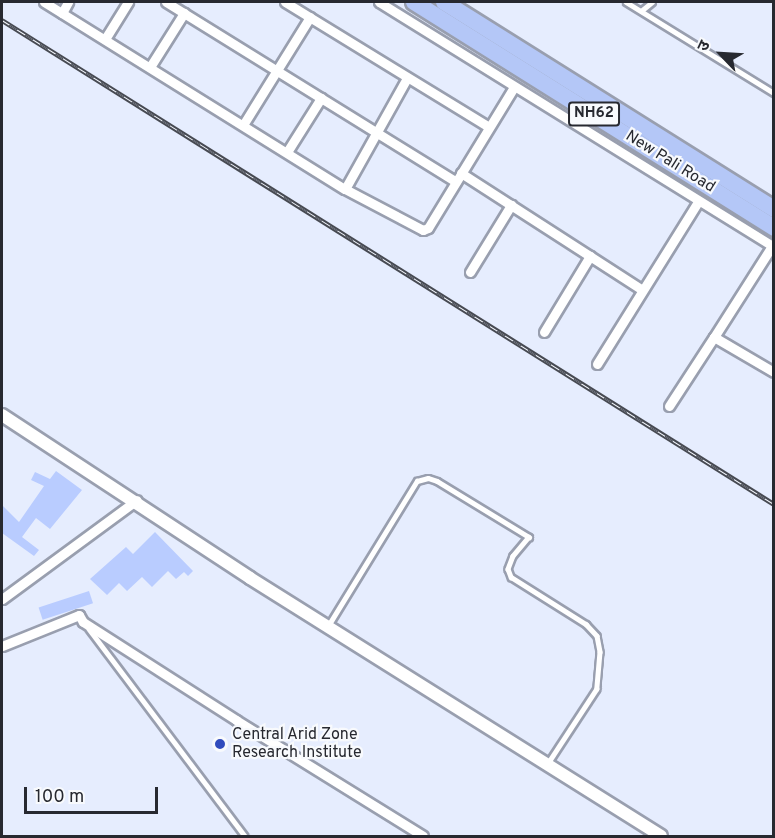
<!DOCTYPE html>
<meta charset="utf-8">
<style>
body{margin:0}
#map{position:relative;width:775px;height:838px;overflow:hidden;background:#e6edfe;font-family:Overpass,"Noto Sans Devanagari",sans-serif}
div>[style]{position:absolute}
.building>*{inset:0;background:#b9ccff;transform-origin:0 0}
.roads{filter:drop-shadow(2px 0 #999faf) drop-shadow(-2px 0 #999faf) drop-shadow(0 2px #999faf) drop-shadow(0 -2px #999faf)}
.lane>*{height:4.5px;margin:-2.25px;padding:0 2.25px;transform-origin:2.25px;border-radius:2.25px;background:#fff}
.street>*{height:9px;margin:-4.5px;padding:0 4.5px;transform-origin:4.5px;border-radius:4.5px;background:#fff}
.secondary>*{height:12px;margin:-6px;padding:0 6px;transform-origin:6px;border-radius:6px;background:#fff}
.highway>*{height:16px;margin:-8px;padding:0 8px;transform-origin:8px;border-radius:8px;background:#b4c7f7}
.rail>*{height:5px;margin-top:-2.5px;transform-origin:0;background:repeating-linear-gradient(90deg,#f8fafd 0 9px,#474a52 0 18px);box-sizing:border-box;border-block:2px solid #474a52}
.dots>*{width:16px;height:16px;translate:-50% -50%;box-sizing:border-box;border:3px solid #f8fafd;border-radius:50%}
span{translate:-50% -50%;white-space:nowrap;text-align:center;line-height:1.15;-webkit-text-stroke:4.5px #f8fafd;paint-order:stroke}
.shield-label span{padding:2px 4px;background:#f8fafd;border:2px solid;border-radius:4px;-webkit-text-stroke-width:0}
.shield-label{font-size:15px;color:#272930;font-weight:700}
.street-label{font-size:16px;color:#272930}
.poi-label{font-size:16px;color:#272930}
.left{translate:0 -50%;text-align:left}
.frame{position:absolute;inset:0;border:3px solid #272930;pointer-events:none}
.north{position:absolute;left:691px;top:24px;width:60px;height:60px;-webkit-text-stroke:4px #f8fafd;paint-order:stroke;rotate:295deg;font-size:16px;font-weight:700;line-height:24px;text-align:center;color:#272930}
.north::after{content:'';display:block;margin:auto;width:21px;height:27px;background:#272930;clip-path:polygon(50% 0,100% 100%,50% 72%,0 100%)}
.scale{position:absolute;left:24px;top:787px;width:134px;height:27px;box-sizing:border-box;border:3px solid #272930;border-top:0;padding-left:8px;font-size:18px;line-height:21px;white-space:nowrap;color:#272930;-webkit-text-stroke:4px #f8fafd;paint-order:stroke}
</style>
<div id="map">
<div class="building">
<i style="clip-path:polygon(56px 471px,82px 490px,50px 529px,36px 518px,22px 537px,39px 550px,34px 556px,2px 533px,2px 505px,19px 522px,44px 486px,31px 480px,35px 472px,50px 479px)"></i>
<i style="clip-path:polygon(155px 532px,193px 571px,188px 576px,184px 572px,176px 579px,168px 571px,152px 587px,142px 577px,127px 591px,119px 583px,107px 595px,90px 579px,126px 547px,133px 554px)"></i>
<i style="left:89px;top:591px;width:13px;height:53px;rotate:72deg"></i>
</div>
<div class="roads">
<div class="lane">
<i style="left:626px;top:2px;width:174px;rotate:31.6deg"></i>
<i style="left:641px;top:11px;width:14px;rotate:-39deg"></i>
<i style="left:328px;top:626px;width:170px;rotate:-58.5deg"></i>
<i style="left:417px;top:481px;width:11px;rotate:-15deg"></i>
<i style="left:428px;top:478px;width:9px;rotate:18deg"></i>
<i style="left:437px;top:481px;width:108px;rotate:31.3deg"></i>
<i style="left:529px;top:537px;width:25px;rotate:130deg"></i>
<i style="left:513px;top:556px;width:14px;rotate:111deg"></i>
<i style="left:508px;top:569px;width:9px;rotate:69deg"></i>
<i style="left:511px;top:577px;width:89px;rotate:32.1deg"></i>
<i style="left:586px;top:624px;width:16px;rotate:47deg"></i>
<i style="left:597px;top:636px;width:16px;rotate:79deg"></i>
<i style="left:600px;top:652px;width:37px;rotate:95deg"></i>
<i style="left:597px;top:689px;width:90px;rotate:123.2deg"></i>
<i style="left:89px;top:629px;width:259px;rotate:53deg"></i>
</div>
<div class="street">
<i style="left:44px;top:2px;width:354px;rotate:31.9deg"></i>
<i style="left:345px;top:189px;width:88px;rotate:27.7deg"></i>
<i style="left:423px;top:230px;width:5px;rotate:-22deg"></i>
<i style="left:428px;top:228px;width:165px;rotate:-58.6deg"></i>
<i style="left:166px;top:2px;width:341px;rotate:31.8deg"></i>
<i style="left:285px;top:2px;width:239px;rotate:31.5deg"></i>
<i style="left:379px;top:2px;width:465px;rotate:31.8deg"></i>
<i style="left:62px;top:13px;width:13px;rotate:-61deg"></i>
<i style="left:105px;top:39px;width:44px;rotate:-58.1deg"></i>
<i style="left:150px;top:67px;width:64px;rotate:-57.8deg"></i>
<i style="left:243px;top:125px;width:127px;rotate:-58.2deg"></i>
<i style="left:287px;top:152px;width:64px;rotate:-57.8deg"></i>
<i style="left:461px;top:173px;width:214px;rotate:32.8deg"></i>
<i style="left:345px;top:189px;width:127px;rotate:-60.8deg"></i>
<i style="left:772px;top:246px;width:108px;rotate:122.5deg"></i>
<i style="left:714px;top:337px;width:69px;rotate:30.3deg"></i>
<i style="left:470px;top:272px;width:79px;rotate:-58.5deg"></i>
<i style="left:544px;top:332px;width:89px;rotate:-58.8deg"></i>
<i style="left:597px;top:364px;width:191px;rotate:-58.1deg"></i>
<i style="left:669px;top:406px;width:82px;rotate:-56.9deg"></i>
<i style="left:2px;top:599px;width:167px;rotate:-36.3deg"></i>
<i style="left:2px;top:646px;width:83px;rotate:-21.9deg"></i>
<i style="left:79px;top:615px;width:8px;rotate:60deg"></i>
<i style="left:83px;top:622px;width:182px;rotate:32.6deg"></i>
<i style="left:236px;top:720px;width:220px;rotate:31.8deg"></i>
</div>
<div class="secondary">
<i style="left:2px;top:415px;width:297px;rotate:33.3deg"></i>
<i style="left:250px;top:578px;width:485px;rotate:32.1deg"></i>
</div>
<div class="highway">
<i style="left:414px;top:2px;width:425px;rotate:32.1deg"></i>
<i style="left:444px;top:2px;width:390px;rotate:32.1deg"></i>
</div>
</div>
<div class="rail">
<i style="left:2px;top:20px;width:911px;rotate:32.09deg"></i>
</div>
<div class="dots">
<i style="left:220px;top:744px;background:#314cbd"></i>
</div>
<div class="shield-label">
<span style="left:594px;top:114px">NH62</span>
</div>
<div class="street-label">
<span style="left:670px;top:162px;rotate:32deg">New Pali Road</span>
</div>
<div class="poi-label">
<span class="left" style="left:232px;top:744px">Central Arid Zone<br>Research Institute</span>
</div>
<div class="frame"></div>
<div class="north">उ</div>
<div class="scale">100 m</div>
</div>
